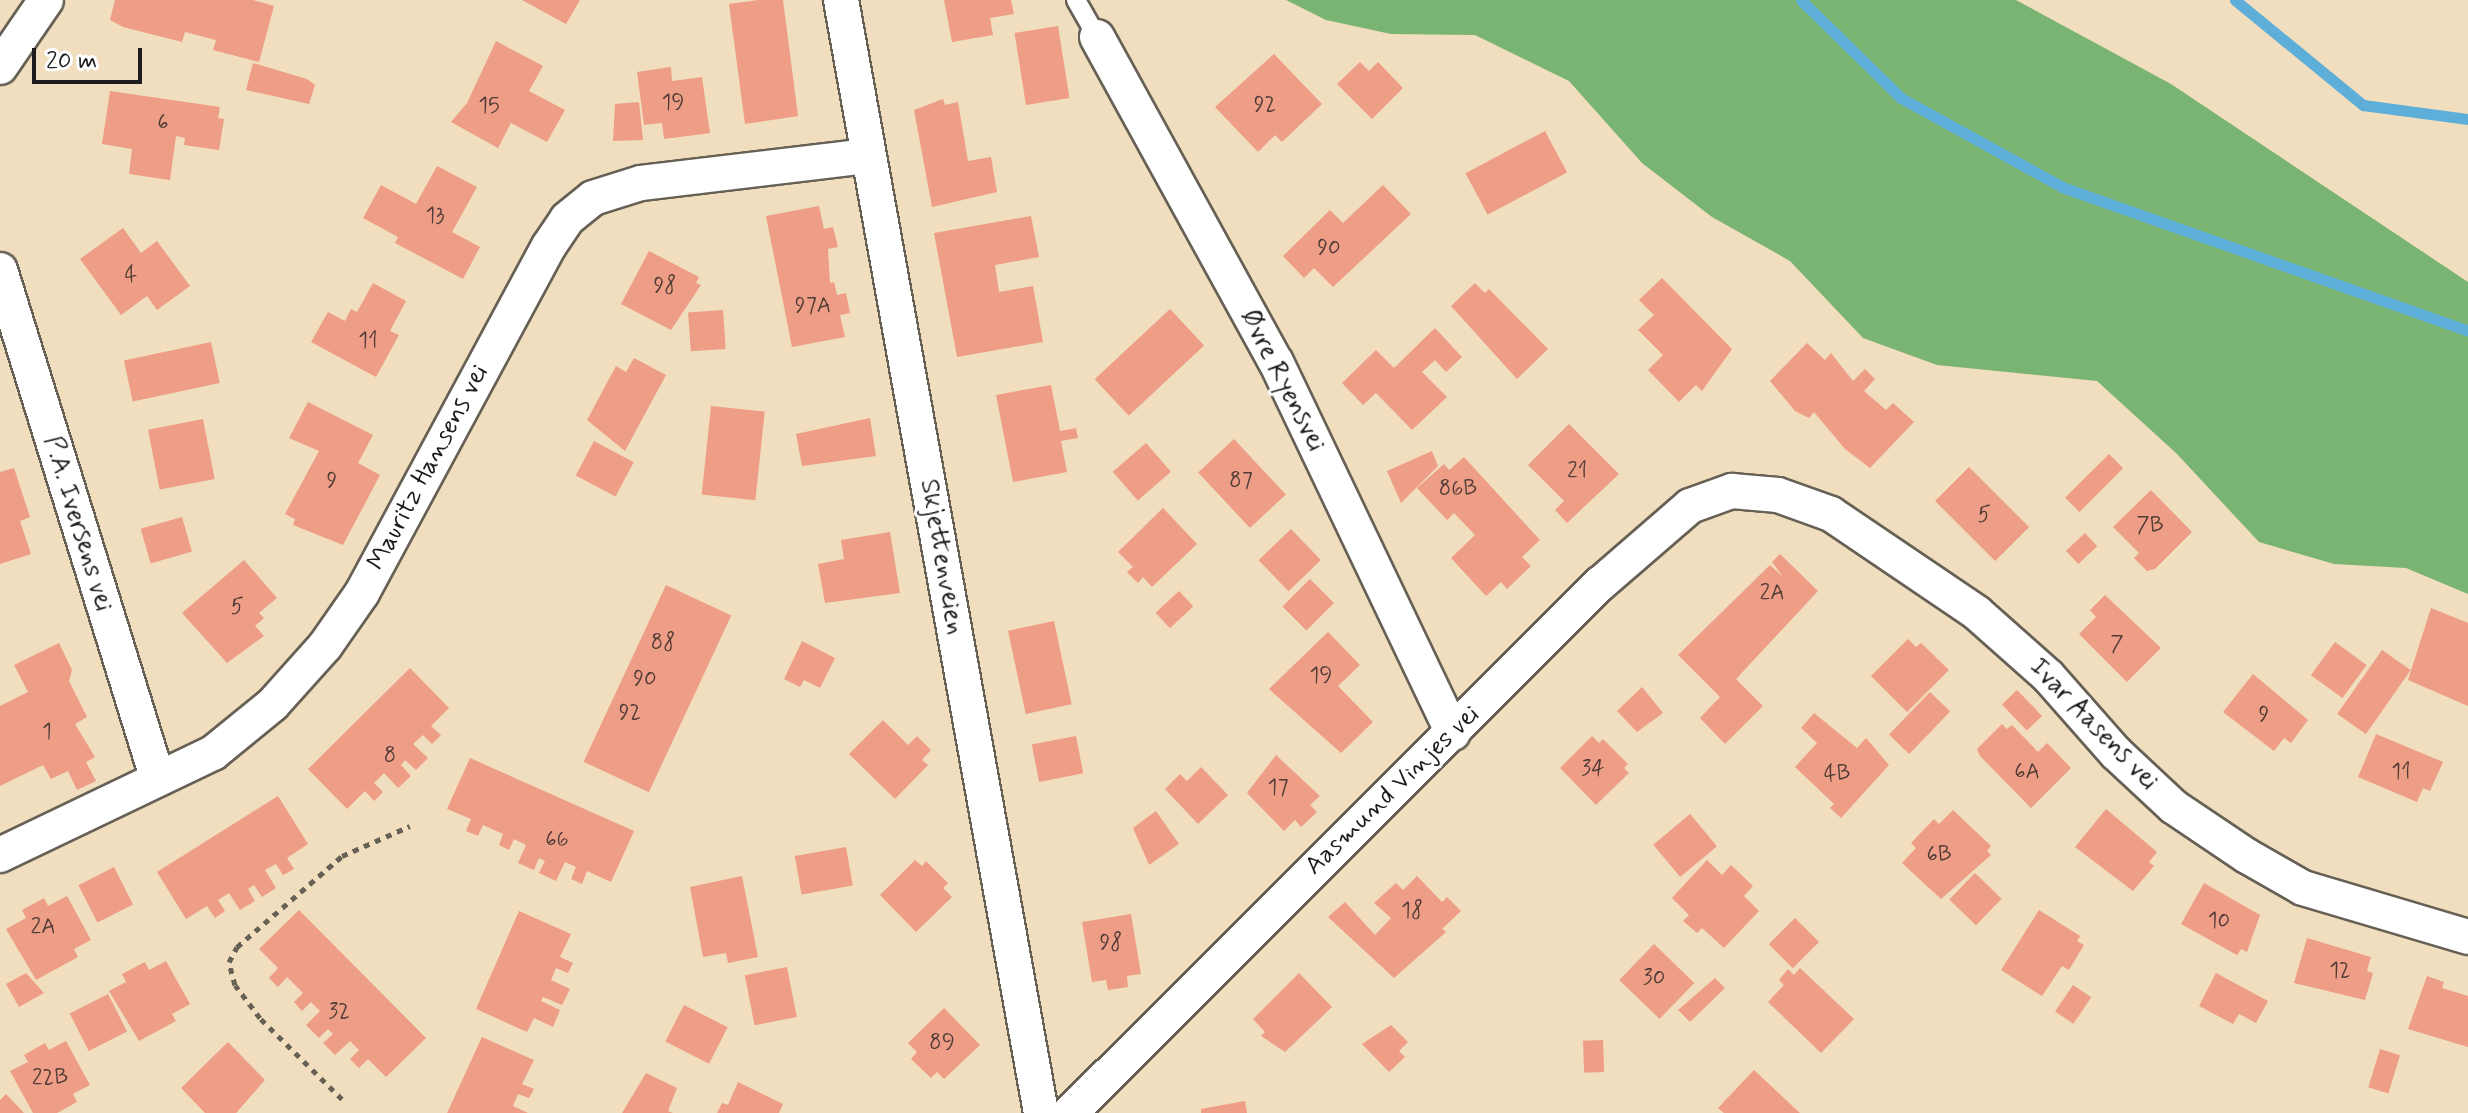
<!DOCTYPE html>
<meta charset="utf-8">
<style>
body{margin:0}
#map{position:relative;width:2468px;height:1113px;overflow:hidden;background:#f0debe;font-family:Mynerve,sans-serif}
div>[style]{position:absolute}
.forest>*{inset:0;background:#7ab472}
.stream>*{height:11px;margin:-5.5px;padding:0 5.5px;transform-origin:5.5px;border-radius:5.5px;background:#5daed8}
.building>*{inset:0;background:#ee9d86;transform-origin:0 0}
.path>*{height:5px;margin-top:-2.5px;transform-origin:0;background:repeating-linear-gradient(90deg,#666055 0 6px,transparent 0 12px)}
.roads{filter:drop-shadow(2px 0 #666055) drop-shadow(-2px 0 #666055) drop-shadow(0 2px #666055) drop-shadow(0 -2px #666055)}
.lane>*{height:18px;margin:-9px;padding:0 9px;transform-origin:9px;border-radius:9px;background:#fff}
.street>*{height:34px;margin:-17px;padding:0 17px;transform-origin:17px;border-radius:17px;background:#fff}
span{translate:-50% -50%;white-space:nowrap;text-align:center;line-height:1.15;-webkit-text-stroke:6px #fff;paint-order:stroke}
.number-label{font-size:22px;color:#503c36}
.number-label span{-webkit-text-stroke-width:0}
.street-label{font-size:26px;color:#1c1c1c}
.scale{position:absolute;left:32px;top:48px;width:110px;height:36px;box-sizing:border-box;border:4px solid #1c1c1c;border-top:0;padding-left:10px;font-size:24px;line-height:28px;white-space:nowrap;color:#1c1c1c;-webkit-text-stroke:6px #fff;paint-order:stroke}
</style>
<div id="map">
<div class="forest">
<i style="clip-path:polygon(1286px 0,2016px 0,2171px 84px,2468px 282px,2468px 594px,2406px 568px,2334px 564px,2259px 542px,2176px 453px,2097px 381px,1937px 365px,1863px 338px,1790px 261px,1712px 217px,1642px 163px,1569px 81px,1475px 35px,1391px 34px,1326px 20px)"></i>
</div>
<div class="stream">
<i style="left:1801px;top:0;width:140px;rotate:44.4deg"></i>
<i style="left:1901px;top:98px;width:184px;rotate:28.9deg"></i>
<i style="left:2062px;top:187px;width:431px;rotate:19.5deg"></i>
<i style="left:2235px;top:0;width:166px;rotate:39.4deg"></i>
<i style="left:2363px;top:105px;width:106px;rotate:7.6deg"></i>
</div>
<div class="building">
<i style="clip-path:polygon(115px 0,253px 0,274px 6px,259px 62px,213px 50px,216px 40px,185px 32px,182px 42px,123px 27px,110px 20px)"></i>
<i style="clip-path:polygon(522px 0,580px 0,566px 24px)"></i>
<i style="clip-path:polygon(758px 0,783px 0,798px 116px,745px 124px,729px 4px)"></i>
<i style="clip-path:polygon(944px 0,1011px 0,1014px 14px,990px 18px,993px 35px,952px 42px)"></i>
<i style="left:1058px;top:26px;width:73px;height:44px;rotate:81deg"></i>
<i style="clip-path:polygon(496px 41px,543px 66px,529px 91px,565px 110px,547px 142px,511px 123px,498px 148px,451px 122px,467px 103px)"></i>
<i style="clip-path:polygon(1274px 54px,1322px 104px,1282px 142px,1275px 135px,1258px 152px,1215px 107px)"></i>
<i style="clip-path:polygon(1360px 62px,1369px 71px,1378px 62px,1403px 88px,1372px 119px,1337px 84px)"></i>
<i style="clip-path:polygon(253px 63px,307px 79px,315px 85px,309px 104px,246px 90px)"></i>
<i style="clip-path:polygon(671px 67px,672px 81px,702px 77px,710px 133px,664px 139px,662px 123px,644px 125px,637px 72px)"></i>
<i style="clip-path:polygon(110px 91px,220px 107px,218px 118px,224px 119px,219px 150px,184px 145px,185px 138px,176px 136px,170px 180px,129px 174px,132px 149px,102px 144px)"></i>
<i style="clip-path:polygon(943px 99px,945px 105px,958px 102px,968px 161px,991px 157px,997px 192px,932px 207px,914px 110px)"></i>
<i style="clip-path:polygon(639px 102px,643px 140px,613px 141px,615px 104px)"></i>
<i style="left:1545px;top:131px;width:47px;height:90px;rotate:62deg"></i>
<i style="clip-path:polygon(437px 166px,477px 187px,452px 232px,480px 247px,463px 279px,395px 243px,398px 237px,363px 218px,381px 185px,416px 204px)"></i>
<i style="clip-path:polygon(1383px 185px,1411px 214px,1333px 287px,1314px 268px,1304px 278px,1283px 256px,1330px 210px,1343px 223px)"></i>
<i style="clip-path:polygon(819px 206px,824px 229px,833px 227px,838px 247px,828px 249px,830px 283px,834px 282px,837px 295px,846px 293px,850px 313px,840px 315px,845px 337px,792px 347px,766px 216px)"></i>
<i style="clip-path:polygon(1031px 216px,1039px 257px,995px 265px,999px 292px,1033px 286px,1043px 342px,957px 357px,934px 233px)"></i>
<i style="clip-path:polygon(123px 228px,141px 253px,157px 241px,190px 286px,157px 310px,147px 296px,121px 315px,80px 259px)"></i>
<i style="clip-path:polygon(649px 251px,699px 277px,696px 283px,701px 285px,671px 330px,621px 304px)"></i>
<i style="clip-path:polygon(1662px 278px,1732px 349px,1702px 391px,1696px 385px,1679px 402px,1648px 370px,1663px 355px,1638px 330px,1654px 315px,1639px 300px)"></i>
<i style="clip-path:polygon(373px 283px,406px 301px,390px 331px,399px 335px,376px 377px,311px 342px,328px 312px,345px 321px,351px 309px,357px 312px)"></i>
<i style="clip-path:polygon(1475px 283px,1485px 293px,1489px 289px,1548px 349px,1517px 379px,1451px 306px)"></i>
<i style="left:1170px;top:309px;width:50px;height:103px;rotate:47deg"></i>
<i style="left:723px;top:310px;width:39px;height:35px;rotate:86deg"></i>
<i style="clip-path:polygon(1435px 328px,1462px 357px,1446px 372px,1435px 360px,1422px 372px,1447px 397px,1412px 430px,1376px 393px,1363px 405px,1342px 383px,1376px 350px,1394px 368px)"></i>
<i style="left:211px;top:342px;width:42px;height:89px;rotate:78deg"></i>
<i style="clip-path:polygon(1807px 343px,1825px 360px,1831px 353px,1853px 381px,1865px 369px,1875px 379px,1864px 391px,1886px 410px,1893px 403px,1914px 422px,1870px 468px,1845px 449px,1814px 412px,1809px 418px,1795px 411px,1770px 381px)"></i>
<i style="clip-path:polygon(634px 358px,666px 375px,625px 451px,587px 420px,616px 366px,626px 372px)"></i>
<i style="clip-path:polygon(1051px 385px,1060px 431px,1076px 428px,1078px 438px,1061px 441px,1067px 472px,1013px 482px,996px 395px)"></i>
<i style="clip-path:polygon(308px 402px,373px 435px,358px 463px,380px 475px,343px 545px,293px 525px,295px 519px,285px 514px,319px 451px,289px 438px)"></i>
<i style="left:711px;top:406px;width:54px;height:89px;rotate:6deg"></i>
<i style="clip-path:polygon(870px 418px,876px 456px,802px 466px,796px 434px)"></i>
<i style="left:203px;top:419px;width:61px;height:56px;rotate:79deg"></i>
<i style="clip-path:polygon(1569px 424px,1619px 474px,1567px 523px,1555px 510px,1564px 501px,1528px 465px)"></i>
<i style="left:1234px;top:439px;width:76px;height:49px;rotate:47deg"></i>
<i style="left:594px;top:441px;width:45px;height:39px;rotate:28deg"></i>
<i style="left:1146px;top:443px;width:38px;height:44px;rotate:49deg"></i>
<i style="clip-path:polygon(1432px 451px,1438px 466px,1401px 503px,1387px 471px)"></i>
<i style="left:2109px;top:454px;width:20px;height:62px;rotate:45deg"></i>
<i style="clip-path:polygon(1464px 457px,1540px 540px,1522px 557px,1531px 566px,1507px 589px,1501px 582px,1486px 596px,1451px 558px,1475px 535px,1454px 513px,1447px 520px,1417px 488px,1444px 464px,1449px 470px)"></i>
<i style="left:1969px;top:467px;width:85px;height:48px;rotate:45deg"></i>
<i style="clip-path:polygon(14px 468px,30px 517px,20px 521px,31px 554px,0 564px,0 472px)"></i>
<i style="clip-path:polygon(2151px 490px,2192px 532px,2155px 569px,2147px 571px,2134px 558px,2139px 553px,2113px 527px)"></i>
<i style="clip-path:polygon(1163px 508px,1197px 544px,1152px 587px,1143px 577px,1138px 583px,1127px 572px,1133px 567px,1118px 552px)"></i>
<i style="left:182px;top:517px;width:36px;height:43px;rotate:74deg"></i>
<i style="left:1291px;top:529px;width:43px;height:45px;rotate:46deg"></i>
<i style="clip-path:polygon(890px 532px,900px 593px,825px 603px,818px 564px,844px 559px,841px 540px)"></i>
<i style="left:2085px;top:533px;width:18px;height:26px;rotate:47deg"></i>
<i style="clip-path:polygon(1780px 554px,1818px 591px,1736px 679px,1763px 706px,1725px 744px,1700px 718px,1720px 697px,1678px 655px,1770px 565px,1783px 577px,1772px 562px)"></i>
<i style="clip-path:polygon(244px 560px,277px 598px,259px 613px,264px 618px,255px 626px,264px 636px,227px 663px,182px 613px)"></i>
<i style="left:1310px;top:579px;width:34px;height:39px;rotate:45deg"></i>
<i style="left:666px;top:585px;width:72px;height:195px;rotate:25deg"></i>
<i style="left:1179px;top:591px;width:21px;height:32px;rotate:47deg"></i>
<i style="clip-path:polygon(2105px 595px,2161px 648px,2127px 682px,2079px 634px,2096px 617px,2090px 610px)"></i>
<i style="clip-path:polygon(2431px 608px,2468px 623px,2468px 706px,2408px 680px)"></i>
<i style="left:1054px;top:621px;width:85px;height:47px;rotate:78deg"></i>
<i style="clip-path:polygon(1328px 632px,1360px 665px,1338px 686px,1373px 722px,1341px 753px,1269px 689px)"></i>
<i style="clip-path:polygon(1908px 639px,1916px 647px,1921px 643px,1949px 670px,1907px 712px,1871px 676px)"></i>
<i style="clip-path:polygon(802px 641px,835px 658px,820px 688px,804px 680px,800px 687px,784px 679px)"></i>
<i style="left:2335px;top:642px;width:39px;height:41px;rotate:36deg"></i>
<i style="clip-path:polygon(59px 643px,72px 670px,69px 681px,87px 717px,75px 724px,95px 757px,86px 762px,96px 781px,77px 790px,68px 771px,51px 779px,43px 765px,0 786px,0 706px,28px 692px,14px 665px)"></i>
<i style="left:2382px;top:650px;width:35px;height:78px;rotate:35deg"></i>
<i style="clip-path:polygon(410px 668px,449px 708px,431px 726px,441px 735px,432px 744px,423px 735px,413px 744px,428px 758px,416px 770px,405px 760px,401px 765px,411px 776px,398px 788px,384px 773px,374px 783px,383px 792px,374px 801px,365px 791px,347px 809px,308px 769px)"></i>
<i style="clip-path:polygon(2253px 674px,2308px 720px,2291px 743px,2284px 738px,2274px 751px,2223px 712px)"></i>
<i style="clip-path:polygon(1642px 687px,1663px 713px,1637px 732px,1617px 711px)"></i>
<i style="left:2017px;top:690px;width:36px;height:21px;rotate:46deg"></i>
<i style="left:1930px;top:692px;width:28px;height:59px;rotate:44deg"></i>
<i style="clip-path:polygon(1814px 713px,1857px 748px,1866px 738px,1889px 765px,1841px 818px,1830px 808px,1834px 804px,1795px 767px,1817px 743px,1801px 728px)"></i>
<i style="clip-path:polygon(883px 720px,908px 745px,917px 736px,931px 750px,922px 760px,928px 765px,895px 799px,849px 754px)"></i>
<i style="clip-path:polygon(2002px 724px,2007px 729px,2012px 725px,2038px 752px,2047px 743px,2071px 768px,2031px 808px,1980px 756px,1977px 749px)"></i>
<i style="clip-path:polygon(2376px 734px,2443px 762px,2430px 791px,2423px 788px,2417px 802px,2358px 777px)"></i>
<i style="left:1076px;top:736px;width:38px;height:45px;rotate:79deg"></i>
<i style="clip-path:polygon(1592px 736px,1599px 743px,1603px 739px,1628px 764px,1624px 768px,1629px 773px,1596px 805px,1560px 768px)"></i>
<i style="clip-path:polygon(1276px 755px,1320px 796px,1310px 805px,1317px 812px,1301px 827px,1295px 820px,1284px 831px,1247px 793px)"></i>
<i style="clip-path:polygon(470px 758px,634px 831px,611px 882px,587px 871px,582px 884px,571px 879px,576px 867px,565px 862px,556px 881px,539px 873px,545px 861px,539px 858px,534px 870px,518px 863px,526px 845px,514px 839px,509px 850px,499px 845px,503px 834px,483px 825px,478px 836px,466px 831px,471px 819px,447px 809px)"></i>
<i style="clip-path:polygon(1201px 767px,1228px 795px,1198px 824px,1165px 789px,1180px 774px,1187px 781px)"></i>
<i style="clip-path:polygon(278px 796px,308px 844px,287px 858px,294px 869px,283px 875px,276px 864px,265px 870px,276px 888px,262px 897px,254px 885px,248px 889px,255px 901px,240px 910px,229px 893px,218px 900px,225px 911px,215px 918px,207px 906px,186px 919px,157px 872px)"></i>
<i style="clip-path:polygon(2106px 809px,2157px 852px,2149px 862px,2154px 866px,2133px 891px,2075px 847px)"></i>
<i style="clip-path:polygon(1953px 810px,1991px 846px,1987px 851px,1991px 855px,1941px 899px,1902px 863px,1916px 848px,1911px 843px,1934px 819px,1939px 824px)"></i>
<i style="clip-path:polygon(1156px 811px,1179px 844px,1149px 865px,1133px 828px)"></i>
<i style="left:1690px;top:814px;width:42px;height:48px;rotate:50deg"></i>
<i style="left:846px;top:847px;width:39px;height:52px;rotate:80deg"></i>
<i style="clip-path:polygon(915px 860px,922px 866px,926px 861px,948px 883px,943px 888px,952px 897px,916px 932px,880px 895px)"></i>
<i style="clip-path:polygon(1707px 860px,1722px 875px,1731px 865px,1753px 886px,1744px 896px,1759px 911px,1724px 948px,1702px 928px,1697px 933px,1683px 921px,1689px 915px,1672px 898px)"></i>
<i style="left:114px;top:867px;width:42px;height:40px;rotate:63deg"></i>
<i style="left:1975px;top:873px;width:37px;height:37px;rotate:44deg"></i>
<i style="clip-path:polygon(742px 876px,758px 957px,728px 963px,726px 953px,703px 957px,690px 887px)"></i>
<i style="clip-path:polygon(1417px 876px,1442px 902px,1447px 897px,1461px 911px,1442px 929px,1446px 932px,1394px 978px,1328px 917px,1345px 902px,1375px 935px,1391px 918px,1374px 903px,1396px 883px,1403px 890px)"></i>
<i style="clip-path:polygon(2204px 883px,2260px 915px,2247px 952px,2241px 949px,2237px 955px,2181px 924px)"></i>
<i style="clip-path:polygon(67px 896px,91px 940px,74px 949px,78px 957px,36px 980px,6px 929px,26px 918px,22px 910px,44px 898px,48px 906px)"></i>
<i style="clip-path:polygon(299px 910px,426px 1038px,386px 1077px,368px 1059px,359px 1068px,350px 1059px,359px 1050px,350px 1041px,335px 1055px,323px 1043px,333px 1034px,328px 1029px,319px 1038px,306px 1025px,320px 1011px,311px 1002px,302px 1011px,294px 1002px,303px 993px,287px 977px,278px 987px,269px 978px,278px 968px,259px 949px)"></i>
<i style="clip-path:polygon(2039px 910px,2080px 936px,2077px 941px,2084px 945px,2069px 970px,2062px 966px,2042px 996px,2001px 970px)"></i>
<i style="clip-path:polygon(519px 911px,571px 934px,560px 957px,573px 963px,568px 973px,556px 968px,551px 980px,570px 989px,562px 1005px,543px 997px,541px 1001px,560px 1010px,553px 1027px,534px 1018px,527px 1032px,476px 1009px)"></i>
<i style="clip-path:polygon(1131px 914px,1141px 974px,1127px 976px,1128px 987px,1108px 990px,1106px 980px,1092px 982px,1082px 922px)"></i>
<i style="left:1795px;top:918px;width:34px;height:37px;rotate:45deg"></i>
<i style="clip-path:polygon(2307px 938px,2371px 957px,2367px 971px,2373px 973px,2365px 1000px,2294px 983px)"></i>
<i style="left:1654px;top:944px;width:56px;height:50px;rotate:44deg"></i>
<i style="clip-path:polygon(166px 961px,190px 1004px,172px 1014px,176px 1021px,139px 1041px,109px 991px,126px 982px,122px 974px,145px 962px,149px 970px)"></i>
<i style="left:787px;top:967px;width:51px;height:43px;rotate:79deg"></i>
<i style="clip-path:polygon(1800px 968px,1854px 1019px,1821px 1053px,1768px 1002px,1784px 985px,1779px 980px,1788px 969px,1794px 975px)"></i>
<i style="clip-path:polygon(26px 973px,44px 993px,19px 1007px,6px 984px)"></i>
<i style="clip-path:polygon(1299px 973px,1332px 1007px,1285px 1052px,1261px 1036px,1265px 1032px,1253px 1019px)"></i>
<i style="clip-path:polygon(2216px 973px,2268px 1001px,2256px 1023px,2239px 1014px,2233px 1024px,2199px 1006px)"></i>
<i style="clip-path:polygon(2427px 976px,2444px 982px,2442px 988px,2468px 996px,2468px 1047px,2408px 1029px)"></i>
<i style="clip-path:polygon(1715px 978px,1725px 988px,1690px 1022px,1678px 1010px)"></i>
<i style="left:2073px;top:985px;width:22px;height:32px;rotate:34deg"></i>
<i style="left:108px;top:994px;width:42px;height:43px;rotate:63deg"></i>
<i style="left:684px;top:1005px;width:49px;height:41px;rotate:27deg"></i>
<i style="clip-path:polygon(944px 1008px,980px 1045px,944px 1079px,937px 1072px,931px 1078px,911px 1059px,917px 1052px,908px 1043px)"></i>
<i style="clip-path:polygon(1391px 1025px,1408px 1042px,1399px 1051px,1405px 1057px,1389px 1072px,1362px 1044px)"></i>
<i style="clip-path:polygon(482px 1037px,534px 1060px,522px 1084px,534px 1089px,529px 1098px,518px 1094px,513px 1106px,528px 1113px,447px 1113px)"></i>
<i style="left:1603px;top:1040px;width:32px;height:20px;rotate:88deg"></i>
<i style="clip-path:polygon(66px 1041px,90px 1085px,73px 1094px,77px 1102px,57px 1113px,33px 1113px,10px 1071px,28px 1062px,24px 1055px,45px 1043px,49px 1050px)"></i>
<i style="clip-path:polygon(228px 1042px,265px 1080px,236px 1113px,205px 1113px,181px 1088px)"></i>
<i style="left:2380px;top:1049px;width:21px;height:40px;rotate:17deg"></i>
<i style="clip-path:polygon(1754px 1070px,1800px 1113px,1724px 1113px,1718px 1108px)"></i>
<i style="clip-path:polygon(646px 1073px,677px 1088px,668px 1111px,673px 1113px,622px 1113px)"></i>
<i style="clip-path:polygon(738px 1082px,783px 1104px,779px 1113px,717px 1113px,722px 1103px,728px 1105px)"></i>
<i style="clip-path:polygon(6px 1094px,24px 1113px,0 1113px,0 1100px)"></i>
<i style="clip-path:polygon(1245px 1101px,1247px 1113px,1201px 1113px,1201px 1109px)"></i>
</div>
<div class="path">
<i style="left:342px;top:1099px;width:115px;rotate:-135.4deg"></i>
<i style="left:260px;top:1018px;width:41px;rotate:-127.1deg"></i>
<i style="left:235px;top:985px;width:24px;rotate:-105deg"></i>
<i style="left:229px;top:962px;width:17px;rotate:-62deg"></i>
<i style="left:237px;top:947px;width:139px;rotate:-40.9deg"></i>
<i style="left:342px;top:856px;width:74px;rotate:-23.8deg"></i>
</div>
<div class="roads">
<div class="lane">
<i style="left:1076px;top:0;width:43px;rotate:60.4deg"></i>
</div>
<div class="street">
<i style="left:841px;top:0;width:1131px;rotate:79.81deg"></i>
<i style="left:1097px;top:37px;width:371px;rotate:61.2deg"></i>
<i style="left:1276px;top:362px;width:411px;rotate:64.5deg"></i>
<i style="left:0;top:67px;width:81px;rotate:-55.5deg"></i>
<i style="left:0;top:270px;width:531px;rotate:72.79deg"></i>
<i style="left:0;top:855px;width:236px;rotate:-25.6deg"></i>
<i style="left:213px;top:753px;width:77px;rotate:-39.2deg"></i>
<i style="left:273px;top:704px;width:78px;rotate:-48.1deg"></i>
<i style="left:325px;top:646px;width:65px;rotate:-55.1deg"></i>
<i style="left:362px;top:593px;width:394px;rotate:-61.7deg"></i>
<i style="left:549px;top:246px;width:32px;rotate:-56deg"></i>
<i style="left:567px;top:219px;width:33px;rotate:-39deg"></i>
<i style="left:593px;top:198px;width:50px;rotate:-17.4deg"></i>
<i style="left:641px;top:183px;width:229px;rotate:-6.8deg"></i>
<i style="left:1070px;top:1113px;width:749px;rotate:-44.95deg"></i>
<i style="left:1600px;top:584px;width:119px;rotate:-40.9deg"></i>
<i style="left:1690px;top:506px;width:45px;rotate:-19.7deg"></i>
<i style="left:1732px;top:491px;width:46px;rotate:5deg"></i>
<i style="left:1778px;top:495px;width:56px;rotate:19.7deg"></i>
<i style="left:1831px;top:514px;width:176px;rotate:34.1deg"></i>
<i style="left:1977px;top:613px;width:95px;rotate:41.6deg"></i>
<i style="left:2048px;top:676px;width:103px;rotate:48.6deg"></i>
<i style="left:2116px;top:753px;width:79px;rotate:43deg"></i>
<i style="left:2174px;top:807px;width:88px;rotate:33.9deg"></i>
<i style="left:2247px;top:856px;width:64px;rotate:29.7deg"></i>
<i style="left:2303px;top:888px;width:172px;rotate:16.5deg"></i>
</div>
</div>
<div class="number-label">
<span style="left:673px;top:104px">19</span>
<span style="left:1265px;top:106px">92</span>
<span style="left:489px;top:107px">15</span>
<span style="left:163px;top:124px">6</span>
<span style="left:435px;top:217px">13</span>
<span style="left:1329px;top:249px">90</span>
<span style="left:131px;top:276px">4</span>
<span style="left:665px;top:287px">98</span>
<span style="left:813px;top:307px">97A</span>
<span style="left:368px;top:342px">11</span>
<span style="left:1577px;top:472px">21</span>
<span style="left:332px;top:482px">9</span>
<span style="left:1241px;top:482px">87</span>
<span style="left:1458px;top:490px">86B</span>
<span style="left:1984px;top:516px">5</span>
<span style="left:2150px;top:527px">7B</span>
<span style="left:1772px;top:594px">2A</span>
<span style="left:237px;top:608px">5</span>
<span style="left:663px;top:644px">88</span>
<span style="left:2117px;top:646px">7</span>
<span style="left:1321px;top:677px">19</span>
<span style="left:645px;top:680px">90</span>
<span style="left:630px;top:714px">92</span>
<span style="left:2264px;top:716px">9</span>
<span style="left:47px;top:733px">1</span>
<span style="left:390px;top:757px">8</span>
<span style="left:1593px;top:770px">34</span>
<span style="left:2027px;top:773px">6A</span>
<span style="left:2401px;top:773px">11</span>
<span style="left:1837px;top:775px">4B</span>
<span style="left:1278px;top:789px">17</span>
<span style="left:557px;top:841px">66</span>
<span style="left:1939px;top:856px">6B</span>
<span style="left:1412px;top:912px">18</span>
<span style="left:2219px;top:922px">10</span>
<span style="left:43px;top:928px">2A</span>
<span style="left:1111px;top:944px">98</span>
<span style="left:2340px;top:972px">12</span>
<span style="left:1654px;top:979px">30</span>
<span style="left:339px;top:1013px">32</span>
<span style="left:942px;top:1044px">89</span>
<span style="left:50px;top:1079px">22B</span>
</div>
<div class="street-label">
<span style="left:1282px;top:381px;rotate:63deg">Øvre Ryensvei</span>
<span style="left:429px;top:468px;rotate:-62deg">Mauritz Hansens vei</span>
<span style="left:77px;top:524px;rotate:73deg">P.A. Iversens vei</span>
<span style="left:941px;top:557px;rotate:80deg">Skjettenveien</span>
<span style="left:2093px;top:725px;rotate:46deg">Ivar Aasens vei</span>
<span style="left:1393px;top:791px;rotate:-44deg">Aasmund Vinjes vei</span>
</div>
<div class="scale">20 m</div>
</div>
